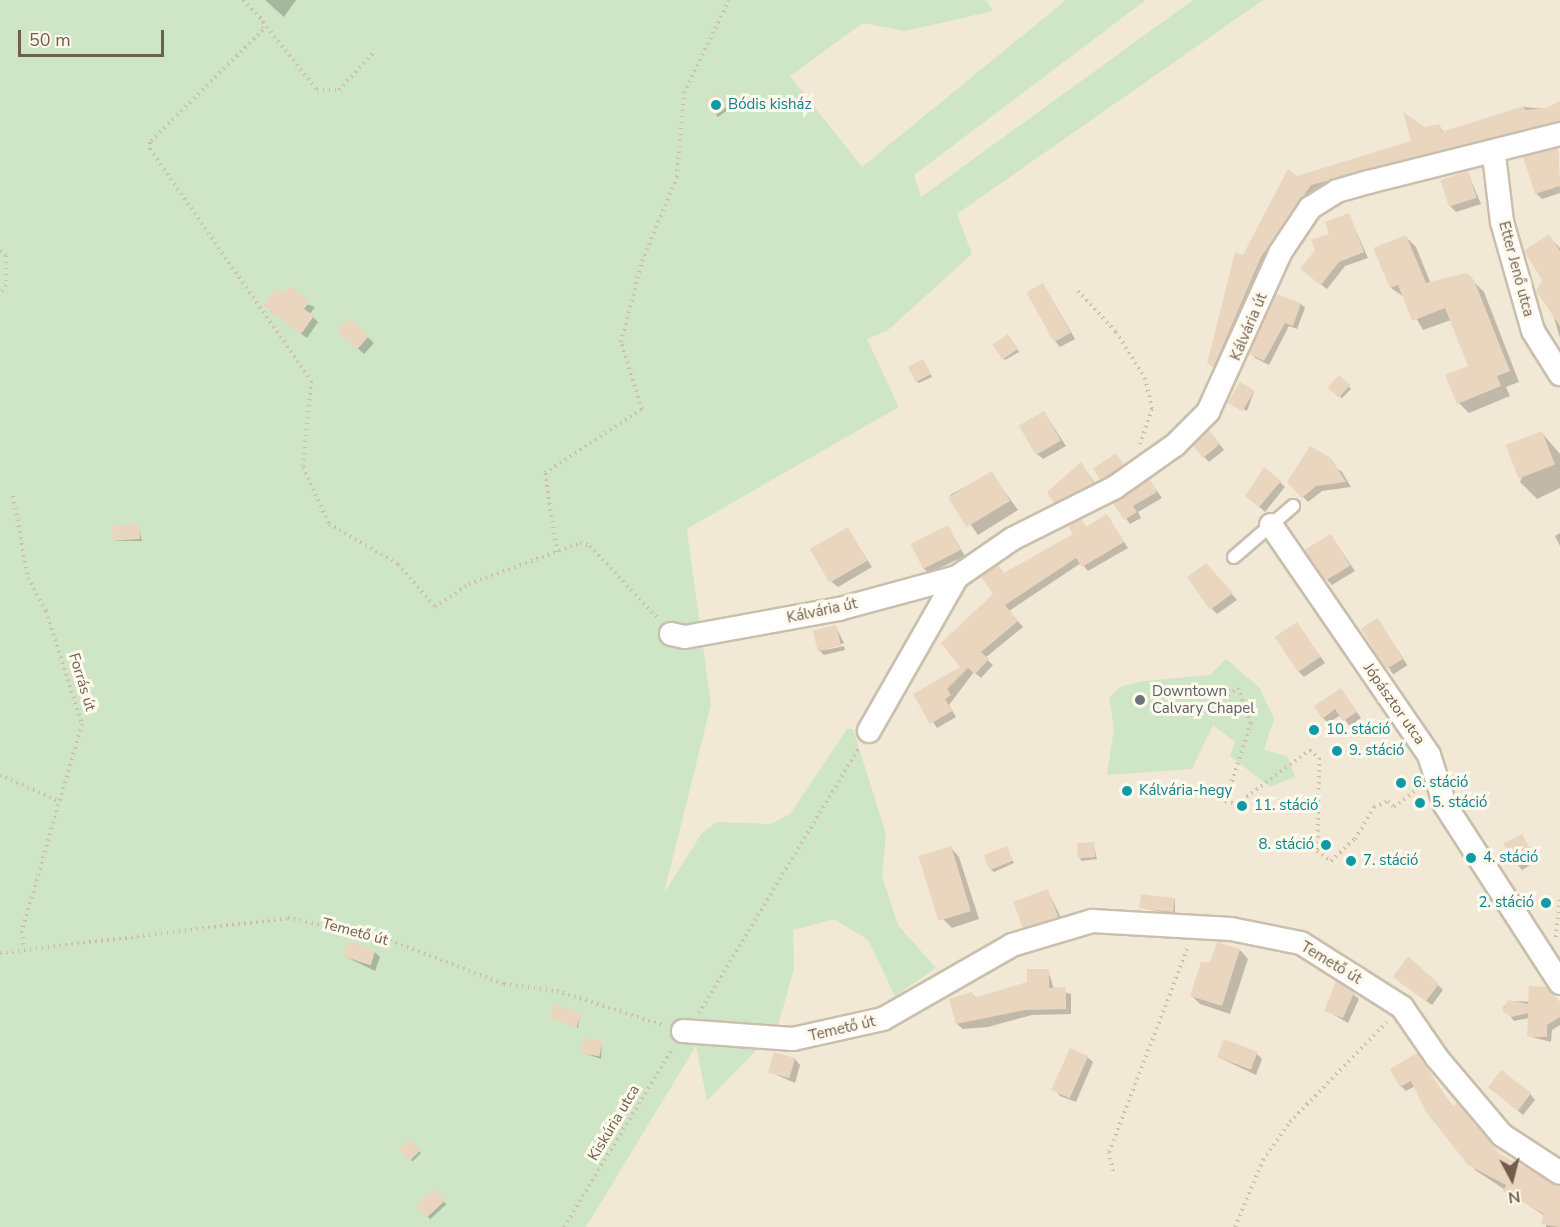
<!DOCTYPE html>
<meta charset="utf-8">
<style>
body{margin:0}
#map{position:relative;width:1560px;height:1227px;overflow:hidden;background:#faf5e6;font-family:"Nunito Sans",sans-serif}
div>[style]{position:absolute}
.residential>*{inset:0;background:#f1e8d5}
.green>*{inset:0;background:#cfe6c6}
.shadow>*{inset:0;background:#0003;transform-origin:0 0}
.building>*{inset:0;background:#ead6bf;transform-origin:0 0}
.path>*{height:4px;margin-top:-2px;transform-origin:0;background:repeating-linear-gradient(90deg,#d1bca4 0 1.5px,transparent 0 6px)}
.roads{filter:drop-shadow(2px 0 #cabead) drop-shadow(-2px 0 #cabead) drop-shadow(0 2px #cabead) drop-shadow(0 -2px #cabead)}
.service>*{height:12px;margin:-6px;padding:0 6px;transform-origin:6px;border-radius:6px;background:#fff}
.minor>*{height:22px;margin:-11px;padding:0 11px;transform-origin:11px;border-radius:11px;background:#fff}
.dots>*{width:16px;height:16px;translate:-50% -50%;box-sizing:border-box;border:3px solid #fdf9ec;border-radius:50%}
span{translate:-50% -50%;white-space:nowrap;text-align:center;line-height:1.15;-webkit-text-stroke:6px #fdf9ec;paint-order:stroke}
.culture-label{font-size:15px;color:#0d838f}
.left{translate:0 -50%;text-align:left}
.right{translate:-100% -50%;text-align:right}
.street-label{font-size:15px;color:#705f4e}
.worship-label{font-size:15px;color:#5b616d}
.north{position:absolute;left:1482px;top:1149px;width:60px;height:60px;-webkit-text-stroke:4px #fdf9ec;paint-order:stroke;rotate:173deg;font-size:16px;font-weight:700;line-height:24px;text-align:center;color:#705f4e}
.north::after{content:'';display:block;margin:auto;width:21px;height:27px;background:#705f4e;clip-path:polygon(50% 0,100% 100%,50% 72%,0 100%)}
.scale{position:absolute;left:18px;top:30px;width:146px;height:27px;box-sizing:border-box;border:3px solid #705f4e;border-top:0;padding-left:8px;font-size:18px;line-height:21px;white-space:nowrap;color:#705f4e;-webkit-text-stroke:4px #fdf9ec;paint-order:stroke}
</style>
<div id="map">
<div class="residential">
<i style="clip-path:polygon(763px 0,1560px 0,1560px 1227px,510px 1227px,711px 704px,687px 529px,899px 407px,748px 89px)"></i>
</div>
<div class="green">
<i style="clip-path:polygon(0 0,986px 0,993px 11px,905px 31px,863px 23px,790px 76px,862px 167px,1066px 0,1146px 0,914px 175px,921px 197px,1193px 0,1263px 0,957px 214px,972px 254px,888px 330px,867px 339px,899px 407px,687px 529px,711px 704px,664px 893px,702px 833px,717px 822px,771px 824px,790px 814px,847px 729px,853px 729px,886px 834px,882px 876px,898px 925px,936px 968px,895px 996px,868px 940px,834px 919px,793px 930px,794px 969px,777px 1029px,707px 1101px,696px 1046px,586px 1227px,0 1227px)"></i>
<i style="clip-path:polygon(1226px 659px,1260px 688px,1274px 719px,1264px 750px,1287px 756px,1295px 777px,1270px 787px,1230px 756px,1235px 742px,1213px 725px,1192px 769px,1107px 775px,1114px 729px,1109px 697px,1122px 686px,1144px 681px,1210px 675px)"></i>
</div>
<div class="shadow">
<i style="clip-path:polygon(296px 0,284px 17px,266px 1px,266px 0)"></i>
<i style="clip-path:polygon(719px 98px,728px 110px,718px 117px,716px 115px)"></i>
<i style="clip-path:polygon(1560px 103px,1560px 126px,1316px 190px,1265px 263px,1219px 370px,1209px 364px,1243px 257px,1297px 177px,1413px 142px,1425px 129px,1439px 125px,1444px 133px,1524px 107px,1546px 109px)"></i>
<i style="clip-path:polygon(1558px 150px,1560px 193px,1542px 199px,1536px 193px)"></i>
<i style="clip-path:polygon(1468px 173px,1481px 204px,1456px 212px,1450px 206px)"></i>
<i style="clip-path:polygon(1349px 215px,1368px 258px,1345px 266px,1327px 289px,1307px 274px)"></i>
<i style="clip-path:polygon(1548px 236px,1560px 248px,1560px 338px,1543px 280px)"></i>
<i style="clip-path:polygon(1406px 237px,1416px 247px,1431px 284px,1467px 275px,1484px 292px,1519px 382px,1506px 387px,1510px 396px,1469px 413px,1459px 403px,1470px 366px,1451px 320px,1423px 330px,1404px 297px,1391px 288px)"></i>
<i style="clip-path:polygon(1043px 284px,1075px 339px,1060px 347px,1055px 341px)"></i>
<i style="clip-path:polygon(284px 296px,315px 307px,310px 314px,318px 322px,307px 338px,270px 311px)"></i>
<i style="clip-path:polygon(1301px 304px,1305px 308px,1297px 329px,1289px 326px,1269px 365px,1255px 358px,1251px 353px)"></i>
<i style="clip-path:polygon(349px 320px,374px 343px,364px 354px,345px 337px)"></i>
<i style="clip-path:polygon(1010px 338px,1019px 352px,1005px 360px,1003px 358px)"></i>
<i style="clip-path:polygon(925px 363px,932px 377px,919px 383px,916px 381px)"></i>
<i style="left:1339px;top:377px;width:17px;height:13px;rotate:45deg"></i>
<i style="clip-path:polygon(1254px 392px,1247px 411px,1231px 402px)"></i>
<i style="clip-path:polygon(1044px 412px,1066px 446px,1043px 459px,1037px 454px)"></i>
<i style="clip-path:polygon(1541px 432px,1560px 454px,1560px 488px,1537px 499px,1520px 482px)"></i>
<i style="clip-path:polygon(1214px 437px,1224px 450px,1209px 462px,1204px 457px)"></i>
<i style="clip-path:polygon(1310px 448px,1342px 472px,1351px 487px,1322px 491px,1308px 502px,1289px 482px)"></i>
<i style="clip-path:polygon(1118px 457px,1125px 467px,1103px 481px,1094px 469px)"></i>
<i style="clip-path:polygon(1081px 464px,1098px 487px,1059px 507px,1055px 502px)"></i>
<i style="clip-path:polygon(991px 473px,1018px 510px,978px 535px,950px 495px)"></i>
<i style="clip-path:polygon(1150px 481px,1162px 498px,1138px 512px,1141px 518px,1130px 524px,1115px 504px)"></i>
<i style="clip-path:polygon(1280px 482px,1285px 487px,1265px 512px,1253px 501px)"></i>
<i style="clip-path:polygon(1107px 516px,1128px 548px,1088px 571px,1081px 563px,1009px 611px,1023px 627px,985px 658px,993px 665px,981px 678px,974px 672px,949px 705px,956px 717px,937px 728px,915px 694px,962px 667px,1004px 575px,1075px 535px,1081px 521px,1087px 528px)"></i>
<i style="clip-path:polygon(138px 525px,142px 541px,115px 541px)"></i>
<i style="clip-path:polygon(948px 527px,965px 556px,929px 573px,923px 568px)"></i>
<i style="clip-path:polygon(847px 529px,872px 567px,838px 587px,832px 582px)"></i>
<i style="clip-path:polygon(1560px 533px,1560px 546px,1555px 536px)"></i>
<i style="clip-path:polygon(1331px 536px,1355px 571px,1332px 585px,1327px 580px)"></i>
<i style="clip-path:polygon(1211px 570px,1237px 600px,1217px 614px,1212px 609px)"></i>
<i style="left:1378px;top:620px;width:54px;height:17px;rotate:57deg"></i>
<i style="clip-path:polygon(1297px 624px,1325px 663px,1304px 677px,1299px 672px)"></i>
<i style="clip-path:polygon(836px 627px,844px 643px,821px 651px,844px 646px,845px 650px,824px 655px,819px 650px)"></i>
<i style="clip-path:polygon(1341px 690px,1361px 718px,1350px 726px,1341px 715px,1328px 723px,1323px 718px)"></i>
<i style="clip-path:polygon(1522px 836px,1537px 861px,1522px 870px,1517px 864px)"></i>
<i style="clip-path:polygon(1093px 844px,1097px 859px,1082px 861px,1080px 859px)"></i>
<i style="clip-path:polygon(951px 848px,959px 857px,979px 919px,952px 928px,943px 919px)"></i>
<i style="clip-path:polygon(1007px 848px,1014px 863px,994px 872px,991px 870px)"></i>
<i style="clip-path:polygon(1048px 891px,1063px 922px,1030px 932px,1024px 927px)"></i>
<i style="clip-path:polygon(1175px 899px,1175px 914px,1142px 908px)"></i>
<i style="clip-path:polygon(1240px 950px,1248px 959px,1230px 1014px,1200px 1004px,1192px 996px)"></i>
<i style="clip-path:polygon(375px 952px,380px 957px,375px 971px,344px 956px)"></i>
<i style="clip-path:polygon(1048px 970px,1054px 989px,1071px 994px,1071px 1014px,1032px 1015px,988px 1027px,963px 1029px,957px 1024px,972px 994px,977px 999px,1028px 983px)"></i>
<i style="clip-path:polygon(1400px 982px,1438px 985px,1443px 990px,1432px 1005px)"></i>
<i style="clip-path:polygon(1353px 994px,1359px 999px,1348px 1023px,1326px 1010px)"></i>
<i style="clip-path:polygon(1511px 1001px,1560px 1003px,1560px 1025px,1552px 1030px,1551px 1042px,1528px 1036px,1529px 1018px,1514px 1021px,1503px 1007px)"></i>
<i style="clip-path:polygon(580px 1015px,578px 1028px,551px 1017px)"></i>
<i style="clip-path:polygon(602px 1043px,601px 1059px,581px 1052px)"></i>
<i style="clip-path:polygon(1257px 1054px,1262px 1059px,1256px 1075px,1218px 1057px)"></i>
<i style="clip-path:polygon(1417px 1055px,1453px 1107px,1501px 1156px,1560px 1189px,1560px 1227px,1546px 1227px,1545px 1216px,1475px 1170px,1415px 1086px,1406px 1091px,1401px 1086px)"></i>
<i style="clip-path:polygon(1087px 1057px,1093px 1062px,1076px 1102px,1060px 1096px,1055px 1090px)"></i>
<i style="clip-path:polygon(795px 1059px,800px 1065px,795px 1083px,770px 1072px)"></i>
<i style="clip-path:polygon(1495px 1092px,1530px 1094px,1535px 1100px,1523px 1115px)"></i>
<i style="left:409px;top:1141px;width:17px;height:12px;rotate:45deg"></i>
<i style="left:434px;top:1191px;width:18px;height:22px;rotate:47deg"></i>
</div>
<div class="building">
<i style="left:717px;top:93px;width:17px;height:15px;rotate:54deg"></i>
<i style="clip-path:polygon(1560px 101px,1560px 121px,1311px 185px,1261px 257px,1214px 366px,1207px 364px,1235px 252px,1243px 255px,1288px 169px,1297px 176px,1411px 141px,1403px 112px,1425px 127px,1439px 124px,1442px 132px,1524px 106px,1525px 110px,1546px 108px)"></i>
<i style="clip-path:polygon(1558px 148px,1560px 186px,1535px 194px,1523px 157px)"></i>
<i style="left:1468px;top:171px;width:28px;height:29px;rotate:72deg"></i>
<i style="clip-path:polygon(1349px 213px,1364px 252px,1339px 262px,1321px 285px,1300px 269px,1315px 250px,1311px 240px,1329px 234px,1325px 222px)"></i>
<i style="clip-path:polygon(1549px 234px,1560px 251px,1560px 326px,1536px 291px,1542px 280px,1524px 251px)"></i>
<i style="clip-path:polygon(1406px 235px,1426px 283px,1467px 273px,1474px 280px,1510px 371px,1497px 376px,1501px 386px,1457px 404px,1445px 375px,1468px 366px,1445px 308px,1412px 321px,1398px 285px,1390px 288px,1373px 248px)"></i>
<i style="left:1043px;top:283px;width:57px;height:19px;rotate:61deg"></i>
<i style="clip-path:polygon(290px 286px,310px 301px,304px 309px,314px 316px,301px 334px,263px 306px,276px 288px,284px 294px)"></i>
<i style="clip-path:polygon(1276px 294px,1301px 303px,1293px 326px,1285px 323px,1264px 361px,1249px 354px)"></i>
<i style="left:349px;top:318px;width:27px;height:18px;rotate:42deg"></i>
<i style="left:1008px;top:334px;width:18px;height:19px;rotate:56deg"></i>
<i style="left:923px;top:359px;width:17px;height:17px;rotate:62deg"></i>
<i style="left:1339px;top:375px;width:15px;height:17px;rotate:42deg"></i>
<i style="left:1240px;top:382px;width:17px;height:24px;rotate:31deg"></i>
<i style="left:1044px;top:411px;width:34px;height:29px;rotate:60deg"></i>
<i style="clip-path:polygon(1209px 430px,1220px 444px,1203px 458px,1193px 446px)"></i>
<i style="left:1542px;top:431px;width:36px;height:39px;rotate:69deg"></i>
<i style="clip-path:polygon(1310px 446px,1331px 458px,1346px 482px,1316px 486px,1302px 498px,1287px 482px)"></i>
<i style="left:1116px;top:453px;width:14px;height:28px;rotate:56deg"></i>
<i style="clip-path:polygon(1081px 462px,1094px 483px,1054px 503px,1047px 492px)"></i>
<i style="clip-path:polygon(1264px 467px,1281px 481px,1259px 507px,1245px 496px)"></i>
<i style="left:992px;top:471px;width:35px;height:51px;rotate:59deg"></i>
<i style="clip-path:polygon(1150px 479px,1157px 492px,1133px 506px,1137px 512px,1124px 520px,1113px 503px)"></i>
<i style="clip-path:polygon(1107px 514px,1124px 542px,1082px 567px,1076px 558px,1005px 605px,1018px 621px,981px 652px,989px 659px,975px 674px,968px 668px,947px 689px,951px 695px,945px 699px,952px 711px,930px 724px,913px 694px,960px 667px,941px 643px,993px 594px,981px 577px,998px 565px,1004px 573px,1073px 534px,1068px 526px,1082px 519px,1086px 527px)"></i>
<i style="left:139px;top:524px;width:15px;height:27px;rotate:86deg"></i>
<i style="left:948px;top:525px;width:28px;height:42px;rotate:63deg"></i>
<i style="left:848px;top:527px;width:39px;height:44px;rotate:60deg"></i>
<i style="left:1331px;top:534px;width:37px;height:31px;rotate:59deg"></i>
<i style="clip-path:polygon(1206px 563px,1233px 593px,1210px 610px,1187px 577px)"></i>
<i style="left:1378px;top:618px;width:48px;height:20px;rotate:59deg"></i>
<i style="left:1297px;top:622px;width:42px;height:27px;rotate:56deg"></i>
<i style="left:836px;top:625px;width:21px;height:24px;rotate:76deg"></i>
<i style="clip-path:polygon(1341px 688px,1357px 712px,1343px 721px,1335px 709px,1322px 719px,1314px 706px)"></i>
<i style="left:1522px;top:834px;width:25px;height:21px;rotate:63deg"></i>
<i style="left:1094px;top:842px;width:15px;height:17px;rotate:86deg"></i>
<i style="left:951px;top:846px;width:68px;height:34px;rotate:73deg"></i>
<i style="left:1007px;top:846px;width:16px;height:25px;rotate:68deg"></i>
<i style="left:1048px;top:889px;width:30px;height:37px;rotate:70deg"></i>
<i style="left:1141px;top:894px;width:34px;height:14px;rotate:7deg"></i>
<i style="left:348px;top:941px;width:29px;height:16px;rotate:18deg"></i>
<i style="clip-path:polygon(1217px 942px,1240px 949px,1222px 1006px,1190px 996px,1201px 962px,1210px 962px)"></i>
<i style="clip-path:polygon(1408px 956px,1439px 984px,1426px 1001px,1393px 977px)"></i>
<i style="clip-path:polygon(1027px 969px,1049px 969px,1049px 988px,1066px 987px,1066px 1009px,1025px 1010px,956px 1024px,949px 999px,972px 992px,974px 998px,1027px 982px)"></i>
<i style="clip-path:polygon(1336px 981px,1354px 993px,1343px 1018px,1324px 1011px)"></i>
<i style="clip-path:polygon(1529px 986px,1547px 987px,1560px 1002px,1560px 1017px,1547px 1025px,1547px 1037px,1527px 1037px,1528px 1013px,1511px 1017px,1502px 1011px,1508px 1000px,1528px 1004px)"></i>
<i style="left:555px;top:1004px;width:28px;height:15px;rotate:19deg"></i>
<i style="left:584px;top:1037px;width:19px;height:16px;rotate:12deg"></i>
<i style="left:1224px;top:1039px;width:36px;height:19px;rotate:21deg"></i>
<i style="left:1070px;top:1048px;width:20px;height:46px;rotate:24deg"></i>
<i style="left:774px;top:1052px;width:22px;height:21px;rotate:16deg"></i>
<i style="clip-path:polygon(1417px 1053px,1452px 1106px,1457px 1103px,1500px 1154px,1560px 1186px,1560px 1227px,1541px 1224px,1544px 1214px,1503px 1191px,1506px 1185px,1468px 1165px,1426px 1112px,1411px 1081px,1400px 1087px,1390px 1069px)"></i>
<i style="left:1501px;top:1070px;width:38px;height:22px;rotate:37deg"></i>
<i style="left:409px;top:1139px;width:16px;height:15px;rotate:45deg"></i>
<i style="left:434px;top:1189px;width:16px;height:25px;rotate:47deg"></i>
</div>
<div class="path">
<i style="left:243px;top:0;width:29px;rotate:46deg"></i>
<i style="left:263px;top:21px;width:9px;rotate:90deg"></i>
<i style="left:263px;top:30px;width:159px;rotate:135.3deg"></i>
<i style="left:150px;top:142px;width:7px;rotate:90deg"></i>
<i style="left:150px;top:149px;width:282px;rotate:55.2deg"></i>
<i style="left:311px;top:381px;width:86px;rotate:95.3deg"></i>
<i style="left:303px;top:467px;width:63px;rotate:65.5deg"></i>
<i style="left:329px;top:524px;width:80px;rotate:30.1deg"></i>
<i style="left:398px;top:564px;width:57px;rotate:49.3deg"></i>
<i style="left:435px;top:607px;width:41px;rotate:-34.1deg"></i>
<i style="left:469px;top:584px;width:118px;rotate:-20.3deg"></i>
<i style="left:580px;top:543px;width:10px;rotate:17deg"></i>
<i style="left:590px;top:546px;width:101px;rotate:47deg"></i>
<i style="left:263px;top:22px;width:87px;rotate:51.5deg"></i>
<i style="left:317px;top:90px;width:22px"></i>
<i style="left:339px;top:90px;width:50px;rotate:-47.4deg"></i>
<i style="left:0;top:251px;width:8px;rotate:40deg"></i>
<i style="left:6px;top:256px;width:29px;rotate:90deg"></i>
<i style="left:6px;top:285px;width:11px;rotate:124deg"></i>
<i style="left:1078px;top:291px;width:56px;rotate:47.2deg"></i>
<i style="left:1116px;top:332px;width:54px;rotate:57.8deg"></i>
<i style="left:1145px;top:378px;width:32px;rotate:77deg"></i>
<i style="left:1152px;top:409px;width:37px;rotate:109deg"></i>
<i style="left:13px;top:496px;width:83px;rotate:79.6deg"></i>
<i style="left:28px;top:578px;width:38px;rotate:61deg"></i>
<i style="left:46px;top:611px;width:119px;rotate:72.3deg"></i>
<i style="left:82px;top:724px;width:216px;rotate:106.2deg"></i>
<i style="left:22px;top:931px;width:16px;rotate:83deg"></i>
<i style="left:557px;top:552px;width:80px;rotate:-98.6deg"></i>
<i style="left:545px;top:473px;width:116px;rotate:-33.4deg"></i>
<i style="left:642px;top:409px;width:70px;rotate:-107.4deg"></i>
<i style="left:621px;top:342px;width:84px;rotate:-75.5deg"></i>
<i style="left:642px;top:261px;width:91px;rotate:-67.4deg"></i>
<i style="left:677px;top:177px;width:84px;rotate:-85.2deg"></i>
<i style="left:684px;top:93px;width:103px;rotate:-64.2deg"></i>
<i style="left:1213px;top:705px;width:30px;rotate:-34deg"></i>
<i style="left:1238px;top:688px;width:37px;rotate:70deg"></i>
<i style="left:1251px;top:723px;width:83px;rotate:108.2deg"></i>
<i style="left:1225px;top:802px;width:12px;rotate:9deg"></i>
<i style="left:1237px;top:804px;width:91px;rotate:-36.5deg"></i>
<i style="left:1310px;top:750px;width:12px;rotate:42deg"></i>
<i style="left:1319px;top:758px;width:93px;rotate:91.2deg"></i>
<i style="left:1317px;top:851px;width:17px;rotate:36deg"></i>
<i style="left:1331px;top:861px;width:33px;rotate:-43deg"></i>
<i style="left:1355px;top:839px;width:37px;rotate:-59deg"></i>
<i style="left:1374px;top:807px;width:15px;rotate:-23deg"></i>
<i style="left:1388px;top:801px;width:8px;rotate:45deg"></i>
<i style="left:1394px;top:807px;width:33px;rotate:-38deg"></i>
<i style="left:0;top:775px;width:64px;rotate:24.1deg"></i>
<i style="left:1556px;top:937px;width:39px;rotate:-84deg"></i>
<i style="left:0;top:953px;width:290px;rotate:-6.9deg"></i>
<i style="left:288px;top:918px;width:93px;rotate:11.2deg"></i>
<i style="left:379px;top:936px;width:134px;rotate:21deg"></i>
<i style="left:504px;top:984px;width:53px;rotate:7.5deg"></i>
<i style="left:557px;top:991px;width:114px;rotate:17.8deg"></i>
<i style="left:699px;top:1013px;width:310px;rotate:-58.9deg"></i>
<i style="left:1113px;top:1171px;width:19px;rotate:-102deg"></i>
<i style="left:1109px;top:1152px;width:222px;rotate:-68.9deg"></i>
<i style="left:564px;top:1227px;width:210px;rotate:-58.7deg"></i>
<i style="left:1235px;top:1227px;width:73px;rotate:-67.3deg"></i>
<i style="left:1263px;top:1160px;width:47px;rotate:-54.6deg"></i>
<i style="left:1290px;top:1122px;width:139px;rotate:-45.9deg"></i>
</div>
<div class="roads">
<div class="service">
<i style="left:1234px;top:557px;width:78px;rotate:-40.8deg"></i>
</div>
<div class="minor">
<i style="left:1494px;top:155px;width:67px;rotate:83.2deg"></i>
<i style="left:1502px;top:222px;width:113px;rotate:74.1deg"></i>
<i style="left:1533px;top:331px;width:51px;rotate:57.9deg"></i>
<i style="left:1271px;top:525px;width:279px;rotate:55.5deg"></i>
<i style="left:1429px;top:755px;width:52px;rotate:72.3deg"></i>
<i style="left:1445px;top:805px;width:212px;rotate:57.1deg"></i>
<i style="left:671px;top:634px;width:14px;rotate:12deg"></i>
<i style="left:685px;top:637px;width:157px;rotate:-10.3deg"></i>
<i style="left:839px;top:609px;width:122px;rotate:-15.2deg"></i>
<i style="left:957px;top:577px;width:67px;rotate:-34.6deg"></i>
<i style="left:1012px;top:539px;width:114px;rotate:-26.6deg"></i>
<i style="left:1114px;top:488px;width:75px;rotate:-35.2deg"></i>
<i style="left:1175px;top:445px;width:47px;rotate:-45deg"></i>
<i style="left:1208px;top:412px;width:175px;rotate:-65.6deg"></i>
<i style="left:1280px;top:253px;width:54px;rotate:-56.3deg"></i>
<i style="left:1310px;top:208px;width:32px;rotate:-32deg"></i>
<i style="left:1337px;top:191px;width:33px;rotate:-16deg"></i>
<i style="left:1369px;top:182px;width:197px;rotate:-14.1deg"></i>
<i style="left:869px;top:731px;width:177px;rotate:-60.3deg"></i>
<i style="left:683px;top:1031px;width:110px;rotate:4.2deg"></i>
<i style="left:793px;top:1039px;width:92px;rotate:-12.5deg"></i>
<i style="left:883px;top:1019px;width:149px;rotate:-29.8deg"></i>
<i style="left:1012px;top:945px;width:84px;rotate:-16.7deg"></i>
<i style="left:1092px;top:921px;width:139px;rotate:3.3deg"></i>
<i style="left:1231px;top:929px;width:71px;rotate:11.3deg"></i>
<i style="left:1301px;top:943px;width:120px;rotate:32.4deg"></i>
<i style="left:1402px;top:1007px;width:62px;rotate:55.5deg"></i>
<i style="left:1437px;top:1058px;width:101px;rotate:49.8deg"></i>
<i style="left:1502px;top:1135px;width:69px;rotate:33.2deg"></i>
</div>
</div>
<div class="dots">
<i style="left:716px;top:105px;background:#0f9aa8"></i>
<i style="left:1140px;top:700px;background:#6b7280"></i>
<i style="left:1314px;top:730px;background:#0f9aa8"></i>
<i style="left:1337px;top:751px;background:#0f9aa8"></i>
<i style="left:1401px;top:783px;background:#0f9aa8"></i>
<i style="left:1127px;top:791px;background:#0f9aa8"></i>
<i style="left:1420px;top:803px;background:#0f9aa8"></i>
<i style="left:1242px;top:806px;background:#0f9aa8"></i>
<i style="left:1326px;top:845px;background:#0f9aa8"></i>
<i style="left:1471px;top:858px;background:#0f9aa8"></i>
<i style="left:1351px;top:861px;background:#0f9aa8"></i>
<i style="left:1546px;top:903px;background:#0f9aa8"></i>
</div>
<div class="culture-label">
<span class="left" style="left:728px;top:105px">Bódis kisház</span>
<span class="left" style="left:1326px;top:730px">10. stáció</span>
<span class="left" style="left:1349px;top:751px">9. stáció</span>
<span class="left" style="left:1413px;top:783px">6. stáció</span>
<span class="left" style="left:1139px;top:791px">Kálvária-hegy</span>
<span class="left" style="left:1432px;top:803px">5. stáció</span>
<span class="left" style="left:1254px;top:806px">11. stáció</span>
<span class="right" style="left:1314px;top:845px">8. stáció</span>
<span class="left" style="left:1483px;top:858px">4. stáció</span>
<span class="left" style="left:1363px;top:861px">7. stáció</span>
<span class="right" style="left:1534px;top:903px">2. stáció</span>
</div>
<div class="street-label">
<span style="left:1516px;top:269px;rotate:75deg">Etter Jenő utca</span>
<span style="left:1249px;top:327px;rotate:-67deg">Kálvária út</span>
<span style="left:822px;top:611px;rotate:-12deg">Kálvária út</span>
<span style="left:82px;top:682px;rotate:73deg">Forrás út</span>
<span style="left:1394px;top:704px;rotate:55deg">Jópásztor utca</span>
<span style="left:355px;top:932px;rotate:15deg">Temető út</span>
<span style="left:1331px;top:963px;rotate:31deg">Temető út</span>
<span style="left:842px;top:1029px;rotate:-13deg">Temető út</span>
<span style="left:614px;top:1123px;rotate:-59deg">Kiskúria utca</span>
</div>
<div class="worship-label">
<span class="left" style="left:1152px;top:700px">Downtown<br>Calvary Chapel</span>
</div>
<div class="north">N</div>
<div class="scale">50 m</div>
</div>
